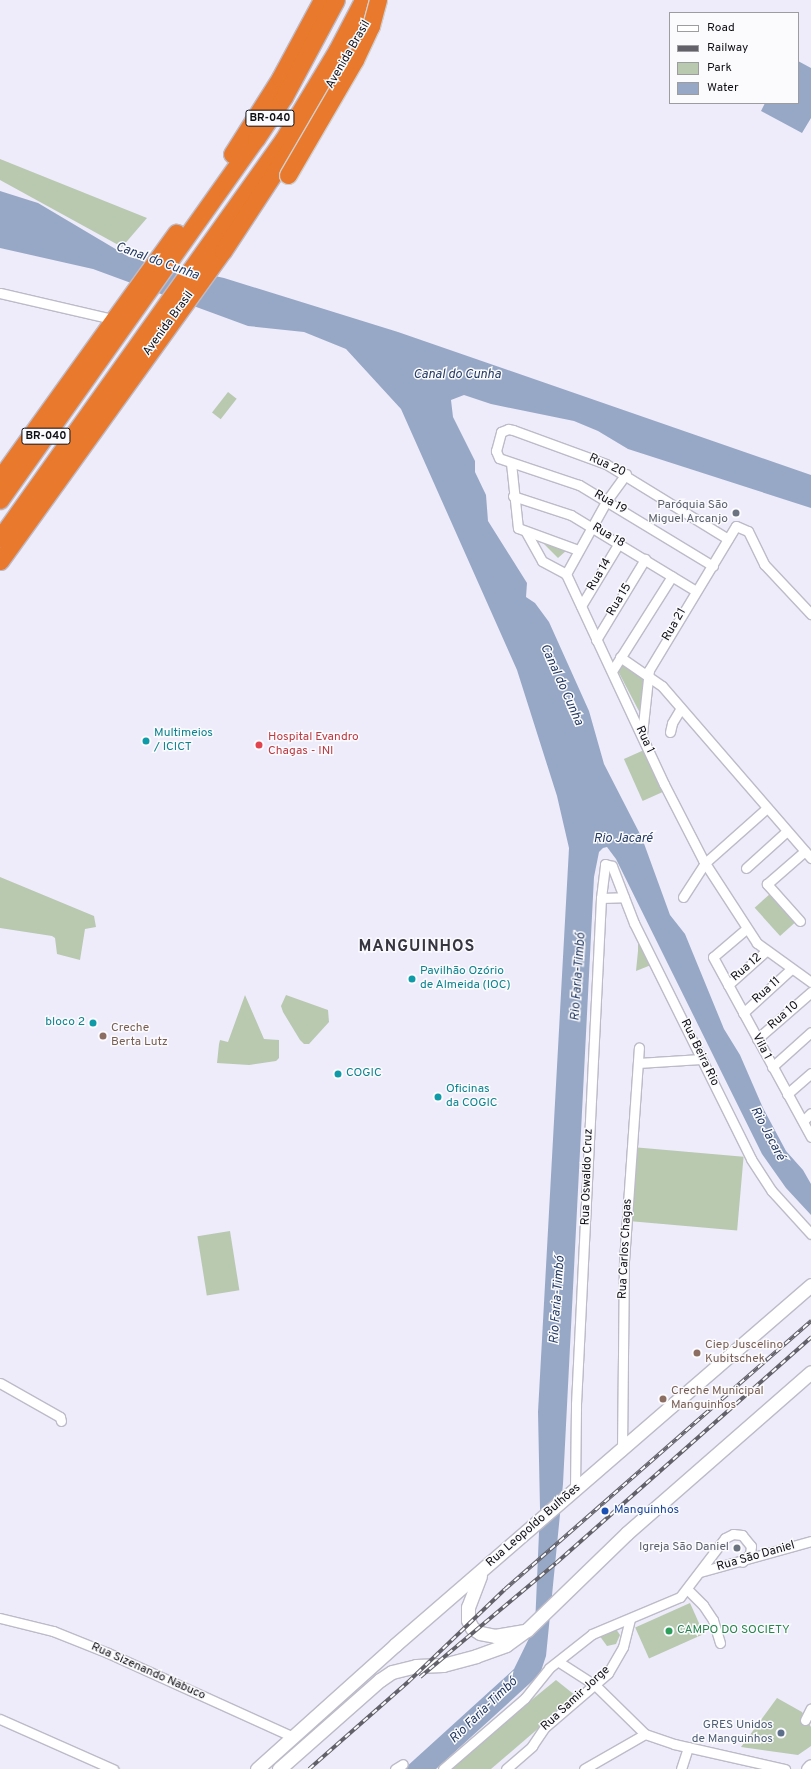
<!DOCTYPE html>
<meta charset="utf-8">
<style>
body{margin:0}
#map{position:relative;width:811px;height:1769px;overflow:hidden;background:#eeecfa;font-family:Overpass,sans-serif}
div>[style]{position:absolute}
.green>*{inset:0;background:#b8c9b0;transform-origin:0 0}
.water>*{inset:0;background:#97a8c6}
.roads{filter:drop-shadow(1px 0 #bdbbc8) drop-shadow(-1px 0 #bdbbc8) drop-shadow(0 1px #bdbbc8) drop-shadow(0 -1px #bdbbc8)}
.street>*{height:9px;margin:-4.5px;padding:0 4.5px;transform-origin:4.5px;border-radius:4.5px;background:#fff}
.secondary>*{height:13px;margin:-6.5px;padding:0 6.5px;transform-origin:6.5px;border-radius:6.5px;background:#fff}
.highway>*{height:17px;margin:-8.5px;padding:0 8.5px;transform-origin:8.5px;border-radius:8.5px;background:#e9792c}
.rail>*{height:3.5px;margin-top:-1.75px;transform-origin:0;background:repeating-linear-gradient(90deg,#fbfbfe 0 6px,#626169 0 12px);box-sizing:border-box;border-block:1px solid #626169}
.bridges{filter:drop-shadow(1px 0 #cfcfd0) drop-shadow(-1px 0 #cfcfd0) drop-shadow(0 1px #cfcfd0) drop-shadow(0 -1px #cfcfd0)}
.highway-bridge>*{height:17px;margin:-8.5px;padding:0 8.5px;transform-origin:8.5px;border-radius:8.5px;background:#e9792c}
.dots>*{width:11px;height:11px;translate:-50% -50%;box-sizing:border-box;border:2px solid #fbfbfe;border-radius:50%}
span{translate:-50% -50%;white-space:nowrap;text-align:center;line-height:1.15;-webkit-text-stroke:3px #fbfbfe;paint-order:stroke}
.shield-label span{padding:1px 3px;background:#fbfbfe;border:1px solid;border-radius:3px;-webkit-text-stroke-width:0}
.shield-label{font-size:11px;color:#100f14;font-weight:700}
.street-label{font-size:12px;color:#100f14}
.worship-label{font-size:12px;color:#5b616d}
.right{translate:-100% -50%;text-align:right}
.culture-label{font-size:12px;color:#0d838f}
.left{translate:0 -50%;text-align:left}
.health-label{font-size:12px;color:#be3a42}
.education-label{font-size:12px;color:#785e54}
.transit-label{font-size:12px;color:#164399}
.leisure-label{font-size:12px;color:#27864d}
.service-label{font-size:12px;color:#4e5e75}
.water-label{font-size:13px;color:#223962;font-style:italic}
.district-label{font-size:16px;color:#373540;font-weight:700;letter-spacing:1px}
.legend{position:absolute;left:669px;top:12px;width:130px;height:92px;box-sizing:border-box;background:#fbfbfe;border:1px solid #9d9da0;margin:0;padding:5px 7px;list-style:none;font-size:12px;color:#100f14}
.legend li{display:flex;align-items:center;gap:8px;height:20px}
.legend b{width:20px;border:1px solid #9d9da0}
</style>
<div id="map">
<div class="green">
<i style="clip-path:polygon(0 159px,147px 218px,122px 247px,0 180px)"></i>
<i style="left:228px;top:392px;width:11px;height:26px;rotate:38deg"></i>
<i style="clip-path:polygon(540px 540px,567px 550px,558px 558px)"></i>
<i style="clip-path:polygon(621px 664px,644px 680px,641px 715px,618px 671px)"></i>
<i style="left:644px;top:750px;width:46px;height:22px;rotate:66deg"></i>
<i style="clip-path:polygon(0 877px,94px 916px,96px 927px,85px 929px,80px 960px,57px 954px,55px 938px,52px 936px,0 928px)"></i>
<i style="left:771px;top:893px;width:38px;height:22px;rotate:48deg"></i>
<i style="clip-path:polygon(638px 938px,651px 965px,636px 971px,638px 951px)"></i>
<i style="clip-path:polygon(245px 995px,264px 1039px,279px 1040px,279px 1058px,276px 1061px,249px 1065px,217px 1063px,219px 1044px,220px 1040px,228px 1042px)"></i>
<i style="clip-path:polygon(286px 995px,328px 1010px,329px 1022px,309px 1044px,304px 1044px,300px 1040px,283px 1012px,281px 1006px)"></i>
<i style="left:632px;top:1147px;width:112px;height:74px;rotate:5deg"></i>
<i style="left:230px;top:1231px;width:60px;height:33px;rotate:81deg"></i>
<i style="left:690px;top:1603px;width:34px;height:60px;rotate:66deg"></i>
<i style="clip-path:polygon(614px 1626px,620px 1635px,616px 1644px,607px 1646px,599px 1635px)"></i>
<i style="clip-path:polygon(556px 1680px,576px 1696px,491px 1769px,447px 1769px)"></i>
<i style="clip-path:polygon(777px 1698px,802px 1712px,811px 1727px,811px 1746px,798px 1755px,741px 1747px)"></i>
</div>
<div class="water">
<i style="clip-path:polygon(798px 61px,811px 68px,811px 118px,802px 133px,761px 111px,765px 103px,798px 103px)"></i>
<i style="clip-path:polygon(0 191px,38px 203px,129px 257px,224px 278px,398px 332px,811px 475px,811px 508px,628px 449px,598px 431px,574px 421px,491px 404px,464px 395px,451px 400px,453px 417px,475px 461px,475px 472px,486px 495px,488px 521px,527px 583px,526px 597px,535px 603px,549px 622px,589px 711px,604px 764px,642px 838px,670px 915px,685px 934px,724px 1029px,740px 1055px,763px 1108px,786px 1151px,803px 1170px,811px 1184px,811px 1215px,786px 1188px,762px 1154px,616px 859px,607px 847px,603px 848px,599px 852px,594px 877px,563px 1484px,546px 1656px,540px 1674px,436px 1769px,404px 1769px,514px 1669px,535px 1626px,540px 1509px,538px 1412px,569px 848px,557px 796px,517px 670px,401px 409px,346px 349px,304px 332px,248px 326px,93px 269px,0 248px)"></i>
</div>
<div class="roads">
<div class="street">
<i style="left:0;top:293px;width:116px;rotate:13deg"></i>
<i style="left:511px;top:463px;width:65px;rotate:83.9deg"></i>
<i style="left:518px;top:528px;width:64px;rotate:20.1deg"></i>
<i style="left:626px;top:474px;width:32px;rotate:126deg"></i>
<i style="left:607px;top:500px;width:85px;rotate:119deg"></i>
<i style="left:566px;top:574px;width:232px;rotate:65deg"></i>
<i style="left:664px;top:784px;width:85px;rotate:62.8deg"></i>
<i style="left:703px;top:860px;width:99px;rotate:57deg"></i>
<i style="left:757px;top:943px;width:67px;rotate:35.8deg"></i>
<i style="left:513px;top:496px;width:61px;rotate:18.1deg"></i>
<i style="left:571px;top:515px;width:146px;rotate:31.3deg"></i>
<i style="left:526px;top:532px;width:33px;rotate:61deg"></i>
<i style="left:542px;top:561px;width:27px;rotate:28deg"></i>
<i style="left:713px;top:566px;width:157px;rotate:-148.8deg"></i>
<i style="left:579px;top:485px;width:84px;rotate:-161.4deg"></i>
<i style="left:499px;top:458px;width:8px;rotate:-113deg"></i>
<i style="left:496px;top:451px;width:20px;rotate:-75deg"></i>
<i style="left:501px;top:432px;width:8px;rotate:-23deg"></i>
<i style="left:508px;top:429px;width:5px;rotate:11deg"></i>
<i style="left:513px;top:430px;width:99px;rotate:20.1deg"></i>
<i style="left:606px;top:464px;width:143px;rotate:31.6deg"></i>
<i style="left:581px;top:606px;width:74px;rotate:-58.9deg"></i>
<i style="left:596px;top:640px;width:95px;rotate:-58.8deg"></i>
<i style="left:620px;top:657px;width:51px;rotate:34.6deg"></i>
<i style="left:662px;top:686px;width:228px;rotate:49.1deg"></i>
<i style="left:612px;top:671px;width:112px;rotate:-57.7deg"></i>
<i style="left:670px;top:732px;width:9px;rotate:-77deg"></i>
<i style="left:672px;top:723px;width:17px;rotate:-59deg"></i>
<i style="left:642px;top:734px;width:64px;rotate:-83.8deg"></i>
<i style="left:649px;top:670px;width:168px;rotate:-58.9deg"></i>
<i style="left:736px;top:526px;width:13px;rotate:23deg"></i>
<i style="left:748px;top:531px;width:37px;rotate:64deg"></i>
<i style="left:764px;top:564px;width:69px;rotate:46.8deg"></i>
<i style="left:746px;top:868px;width:55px;rotate:-42.1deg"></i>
<i style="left:683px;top:897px;width:40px;rotate:-57.1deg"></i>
<i style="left:705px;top:863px;width:83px;rotate:-41.6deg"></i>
<i style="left:601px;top:898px;width:23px;rotate:-2deg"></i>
<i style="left:800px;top:921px;width:50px;rotate:-131.7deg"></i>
<i style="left:767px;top:884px;width:50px;rotate:-41deg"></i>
<i style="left:746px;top:929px;width:43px;rotate:139.7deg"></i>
<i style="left:713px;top:957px;width:205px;rotate:61.4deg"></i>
<i style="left:728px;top:985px;width:51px;rotate:-41.8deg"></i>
<i style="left:743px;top:1013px;width:65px;rotate:-42.5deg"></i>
<i style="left:757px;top:1039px;width:72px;rotate:-41deg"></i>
<i style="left:638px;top:1063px;width:63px;rotate:-3.6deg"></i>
<i style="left:772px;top:1067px;width:52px;rotate:-41.9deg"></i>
<i style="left:787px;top:1094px;width:32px;rotate:-41deg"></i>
<i style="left:803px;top:1121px;width:11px;rotate:-45deg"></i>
<i style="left:0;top:1383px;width:69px;rotate:29.5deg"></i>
<i style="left:60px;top:1417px;width:4px;rotate:76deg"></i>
<i style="left:622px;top:1451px;width:190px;rotate:-89.4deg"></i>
<i style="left:624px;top:1261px;width:214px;rotate:-86deg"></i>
<i style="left:575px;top:1490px;width:86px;rotate:-89.3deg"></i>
<i style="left:576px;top:1404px;width:507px;rotate:-87.17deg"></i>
<i style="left:601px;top:898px;width:34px;rotate:-83deg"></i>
<i style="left:605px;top:864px;width:7px;rotate:16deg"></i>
<i style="left:612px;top:866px;width:61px;rotate:68.9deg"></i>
<i style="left:634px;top:923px;width:263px;rotate:63.6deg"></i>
<i style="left:751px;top:1159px;width:38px;rotate:57deg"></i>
<i style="left:772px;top:1191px;width:58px;rotate:47.8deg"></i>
<i style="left:700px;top:1572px;width:115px;rotate:-15.6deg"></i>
<i style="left:687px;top:1589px;width:23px;rotate:45deg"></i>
<i style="left:703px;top:1605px;width:18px;rotate:56deg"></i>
<i style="left:713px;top:1620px;width:24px;rotate:73deg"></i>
<i style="left:0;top:1618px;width:55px;rotate:13.8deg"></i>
<i style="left:53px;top:1631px;width:59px;rotate:21.8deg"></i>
<i style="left:108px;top:1653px;width:203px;rotate:24.4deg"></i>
<i style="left:559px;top:1662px;width:43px;rotate:32.6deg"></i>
<i style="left:595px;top:1685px;width:70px;rotate:44.4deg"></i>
<i style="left:645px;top:1734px;width:31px;rotate:19deg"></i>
<i style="left:674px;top:1744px;width:114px;rotate:12.7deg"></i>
<i style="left:0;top:1719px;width:124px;rotate:23.9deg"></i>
<i style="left:805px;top:1720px;width:13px;rotate:-63deg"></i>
<i style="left:395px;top:1769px;width:9px;rotate:-32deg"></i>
<i style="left:443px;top:1769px;width:108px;rotate:-40.9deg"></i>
<i style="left:525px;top:1698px;width:38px;rotate:-51deg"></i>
<i style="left:549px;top:1668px;width:55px;rotate:-38.3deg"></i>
<i style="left:592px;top:1634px;width:95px;rotate:-22.8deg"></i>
<i style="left:680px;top:1597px;width:74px;rotate:-52.7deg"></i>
<i style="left:725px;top:1538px;width:9px;rotate:-27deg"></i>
<i style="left:733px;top:1534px;width:9px;rotate:6deg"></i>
<i style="left:742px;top:1535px;width:14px;rotate:51deg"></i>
<i style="left:751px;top:1546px;width:8px;rotate:97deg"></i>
<i style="left:750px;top:1554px;width:11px;rotate:135deg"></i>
<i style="left:506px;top:1769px;width:35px;rotate:-41deg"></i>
<i style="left:532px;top:1746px;width:23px;rotate:-56deg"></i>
<i style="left:545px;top:1727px;width:83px;rotate:-40.6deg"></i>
<i style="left:608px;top:1673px;width:30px;rotate:-60deg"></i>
<i style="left:623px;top:1647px;width:29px;rotate:-76deg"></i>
<i style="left:584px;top:1769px;width:70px;rotate:-29.8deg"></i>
<i style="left:681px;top:1769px;width:23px;rotate:-72deg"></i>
</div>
<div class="secondary">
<i style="left:480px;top:1576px;width:33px;rotate:111deg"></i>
<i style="left:468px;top:1607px;width:13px;rotate:90deg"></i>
<i style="left:468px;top:1620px;width:9px;rotate:63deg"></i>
<i style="left:472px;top:1628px;width:9px;rotate:32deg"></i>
<i style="left:480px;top:1633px;width:15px;rotate:11deg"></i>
<i style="left:495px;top:1636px;width:27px;rotate:-10deg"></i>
<i style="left:257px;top:1769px;width:186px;rotate:-41.9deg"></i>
<i style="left:395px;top:1645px;width:550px;rotate:-40.87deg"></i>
<i style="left:279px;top:1769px;width:135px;rotate:-41.4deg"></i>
<i style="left:380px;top:1680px;width:14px;rotate:-34deg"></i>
<i style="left:392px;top:1672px;width:25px;rotate:-14deg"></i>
<i style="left:416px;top:1666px;width:27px;rotate:-2deg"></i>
<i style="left:443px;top:1665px;width:34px;rotate:-15deg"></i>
<i style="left:476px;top:1656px;width:32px;rotate:-20deg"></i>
<i style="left:506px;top:1645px;width:26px;rotate:-36deg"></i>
<i style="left:527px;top:1630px;width:139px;rotate:-44.1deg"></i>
<i style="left:627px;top:1533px;width:244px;rotate:-41.2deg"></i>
<i style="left:808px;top:1769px;width:4px;rotate:-45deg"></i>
</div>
<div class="highway">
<i style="left:232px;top:154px;width:90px;rotate:-57.7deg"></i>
<i style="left:280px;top:78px;width:89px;rotate:-61.7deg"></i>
<i style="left:0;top:478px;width:302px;rotate:-54.3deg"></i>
<i style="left:0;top:500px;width:443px;rotate:-54.7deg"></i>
<i style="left:256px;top:139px;width:50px;rotate:-56.3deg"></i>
<i style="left:284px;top:97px;width:110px;rotate:-61.8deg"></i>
<i style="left:0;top:538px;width:488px;rotate:-54.6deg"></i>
<i style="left:283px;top:140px;width:105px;rotate:-59deg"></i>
<i style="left:337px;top:50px;width:56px;rotate:-62.5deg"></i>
<i style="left:0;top:561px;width:382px;rotate:-54.3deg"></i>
<i style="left:223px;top:251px;width:188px;rotate:-56.7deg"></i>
</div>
</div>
<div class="rail">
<i style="left:420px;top:1677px;width:177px;rotate:-40deg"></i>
<i style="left:556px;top:1563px;width:341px;rotate:-41.5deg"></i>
<i style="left:309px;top:1769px;width:132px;rotate:-41.3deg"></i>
<i style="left:408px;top:1682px;width:134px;rotate:-43.8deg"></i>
<i style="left:505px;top:1589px;width:407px;rotate:-41.2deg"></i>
</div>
<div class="bridges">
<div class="highway-bridge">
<i style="left:288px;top:175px;width:133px;rotate:-59.8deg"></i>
<i style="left:355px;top:60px;width:38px;rotate:-65deg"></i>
<i style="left:371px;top:26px;width:27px;rotate:-75deg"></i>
</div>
</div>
<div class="dots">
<i style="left:736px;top:513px;background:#6b7280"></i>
<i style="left:146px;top:741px;background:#0f9aa8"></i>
<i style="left:259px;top:745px;background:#e0444e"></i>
<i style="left:412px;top:979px;background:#0f9aa8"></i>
<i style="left:93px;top:1023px;background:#0f9aa8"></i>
<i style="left:103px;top:1036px;background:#8d6e63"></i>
<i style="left:338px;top:1074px;background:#0f9aa8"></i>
<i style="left:438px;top:1097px;background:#0f9aa8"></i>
<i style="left:697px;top:1353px;background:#8d6e63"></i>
<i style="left:663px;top:1399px;background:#8d6e63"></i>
<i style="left:605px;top:1511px;background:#1a4fb4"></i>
<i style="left:737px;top:1548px;background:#6b7280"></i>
<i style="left:669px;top:1631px;background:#2e9e5b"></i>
<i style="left:781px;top:1733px;background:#5c6f8a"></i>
</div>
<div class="shield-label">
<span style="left:270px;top:118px">BR-040</span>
<span style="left:46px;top:436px">BR-040</span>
</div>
<div class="street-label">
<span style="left:349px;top:55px;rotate:-60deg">Avenida Brasil</span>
<span style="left:169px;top:324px;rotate:-54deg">Avenida Brasil</span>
<span style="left:607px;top:466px;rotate:24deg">Rua 20</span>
<span style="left:610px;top:503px;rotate:30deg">Rua 19</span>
<span style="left:608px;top:536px;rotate:31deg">Rua 18</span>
<span style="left:600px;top:575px;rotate:-59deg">Rua 14</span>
<span style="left:620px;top:600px;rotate:-59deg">Rua 15</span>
<span style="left:675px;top:625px;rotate:-60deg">Rua 21</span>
<span style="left:644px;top:740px;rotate:65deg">Rua 1</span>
<span style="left:747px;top:968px;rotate:-41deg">Rua 12</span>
<span style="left:767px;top:991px;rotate:-42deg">Rua 11</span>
<span style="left:784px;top:1016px;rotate:-41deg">Rua 10</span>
<span style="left:761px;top:1047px;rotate:62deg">Vila 1</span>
<span style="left:699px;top:1053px;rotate:64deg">Rua Beira Rio</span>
<span style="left:588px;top:1177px;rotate:-88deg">Rua Oswaldo Cruz</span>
<span style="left:626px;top:1249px;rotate:-87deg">Rua Carlos Chagas</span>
<span style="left:534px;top:1526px;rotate:-41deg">Rua Leopoldo Bulhões</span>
<span style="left:756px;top:1557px;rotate:-16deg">Rua Sāo Daniel</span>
<span style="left:148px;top:1672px;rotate:24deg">Rua Sizenando Nabuco</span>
<span style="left:576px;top:1699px;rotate:-43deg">Rua Samir Jorge</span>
</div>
<div class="worship-label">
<span class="right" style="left:728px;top:513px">Paróquia São<br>Miguel Arcanjo</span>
<span class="right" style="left:729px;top:1548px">Igreja São Daniel</span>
</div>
<div class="culture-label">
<span class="left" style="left:154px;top:741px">Multimeios<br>/ ICICT</span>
<span class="left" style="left:420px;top:979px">Pavilhão Ozório<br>de Almeida (IOC)</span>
<span class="right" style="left:85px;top:1023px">bloco 2</span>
<span class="left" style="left:346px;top:1074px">COGIC</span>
<span class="left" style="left:446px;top:1097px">Oficinas<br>da COGIC</span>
</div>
<div class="health-label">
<span class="left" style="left:268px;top:745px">Hospital Evandro<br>Chagas - INI</span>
</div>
<div class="education-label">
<span class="left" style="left:111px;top:1036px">Creche<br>Berta Lutz</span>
<span class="left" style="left:705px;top:1353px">Ciep Juscelino<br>Kubitschek</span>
<span class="left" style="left:671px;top:1399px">Creche Municipal<br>Manguinhos</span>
</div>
<div class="transit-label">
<span class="left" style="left:614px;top:1511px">Manguinhos</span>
</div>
<div class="leisure-label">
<span class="left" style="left:677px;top:1631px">CAMPO DO SOCIETY</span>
</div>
<div class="service-label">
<span class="right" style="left:773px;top:1733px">GRES Unidos<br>de Manguinhos</span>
</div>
<div class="water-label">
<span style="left:157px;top:262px;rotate:20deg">Canal do Cunha</span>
<span style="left:457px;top:375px">Canal do Cunha</span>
<span style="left:561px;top:685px;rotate:66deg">Canal do Cunha</span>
<span style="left:623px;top:839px">Rio Jacaré</span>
<span style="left:579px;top:977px;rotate:-86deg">Rio Faria-Timbó</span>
<span style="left:767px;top:1134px;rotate:62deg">Rio Jacaré</span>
<span style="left:558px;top:1300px;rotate:-86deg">Rio Faria-Timbó</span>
<span style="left:484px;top:1711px;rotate:-44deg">Rio Faria-Timbó</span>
</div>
<div class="district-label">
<span style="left:417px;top:947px">MANGUINHOS</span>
</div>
<ul class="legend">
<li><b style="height:5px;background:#fff"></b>Road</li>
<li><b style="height:5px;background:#626169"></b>Railway</li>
<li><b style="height:11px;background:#b8c9b0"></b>Park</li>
<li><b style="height:11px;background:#97a8c6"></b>Water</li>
</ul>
</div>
